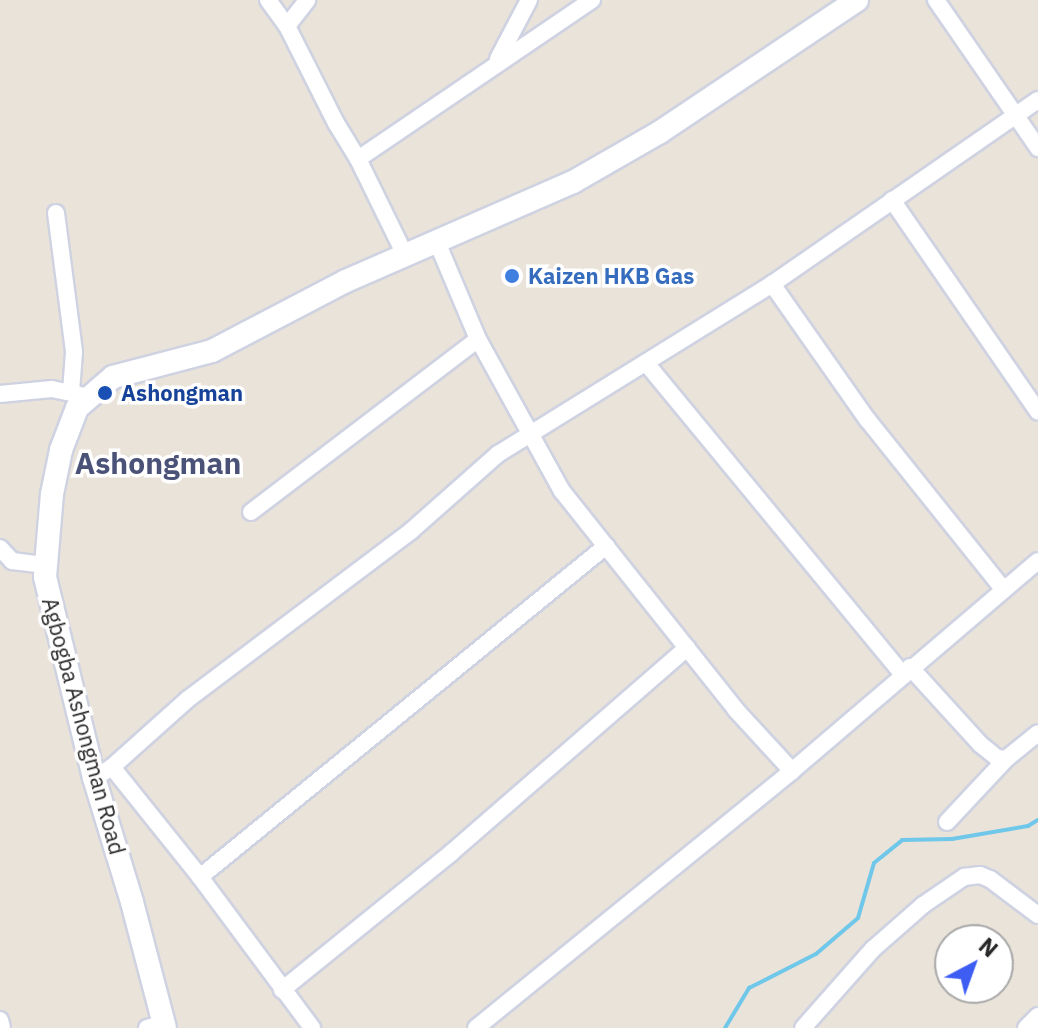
<!DOCTYPE html>
<style>
body{margin:0}
#map{position:relative;width:1038px;height:1028px;overflow:hidden;background:#eae3da;font-family:"IBM Plex Sans",sans-serif}
div>[style]{position:absolute}
.stream>*{height:4px;margin:-2px;padding:0 2px;transform-origin:2px;border-radius:2px;background:#6fc7ea}
.roads{filter:drop-shadow(2px 0 #cfd2e1) drop-shadow(-2px 0 #cfd2e1) drop-shadow(0 2px #cfd2e1) drop-shadow(0 -2px #cfd2e1)}
.street>*{height:16px;margin:-8px;padding:0 8px;transform-origin:8px;border-radius:8px;background:#fff}
.secondary>*{height:22px;margin:-11px;padding:0 11px;transform-origin:11px;border-radius:11px;background:#fff}
.dots>*{width:22px;height:22px;translate:-50% -50%;box-sizing:border-box;border:4px solid #fff;border-radius:50%}
span{translate:-50% -50%;white-space:nowrap;text-align:center;line-height:1.15;-webkit-text-stroke:7px #fff;paint-order:stroke}
.shop-label{font-size:22px;color:#366cbe;font-weight:700}
.left{translate:0 -50%;text-align:left}
.transit-label{font-size:22px;color:#164399;font-weight:700}
.street-label{font-size:22px;color:#282828}
.district-label{font-size:30px;color:#4a5277;font-weight:700}
.north{position:absolute;left:934px;top:924px;width:80px;height:80px;box-sizing:border-box;background:#fff;border:2px solid #a9a9a9;border-radius:50%;rotate:41deg;font-size:22px;font-weight:700;line-height:32px;text-align:center;color:#282828}
.north::after{content:'';display:block;margin:auto;width:28px;height:36px;background:#3e5df3;clip-path:polygon(50% 0,100% 100%,50% 72%,0 100%)}
</style>
<div id="map">
<div class="stream">
<i style="left:725px;top:1028px;width:47px;rotate:-59deg"></i>
<i style="left:749px;top:988px;width:75px;rotate:-26.9deg"></i>
<i style="left:816px;top:954px;width:55px;rotate:-40.6deg"></i>
<i style="left:858px;top:918px;width:57px;rotate:-73.8deg"></i>
<i style="left:874px;top:863px;width:36px;rotate:-39deg"></i>
<i style="left:902px;top:840px;width:50px;rotate:-1.1deg"></i>
<i style="left:952px;top:839px;width:77px;rotate:-9.7deg"></i>
<i style="left:1028px;top:826px;width:12px;rotate:-31deg"></i>
</div>
<div class="roads">
<div class="street">
<i style="left:268px;top:0;width:32px;rotate:54deg"></i>
<i style="left:287px;top:26px;width:109px;rotate:63.2deg"></i>
<i style="left:336px;top:123px;width:42px;rotate:58.6deg"></i>
<i style="left:358px;top:159px;width:107px;rotate:63.9deg"></i>
<i style="left:936px;top:0;width:180px;rotate:55.4deg"></i>
<i style="left:287px;top:26px;width:33px;rotate:-52deg"></i>
<i style="left:498px;top:59px;width:67px;rotate:-62.3deg"></i>
<i style="left:358px;top:159px;width:283px;rotate:-34.2deg"></i>
<i style="left:892px;top:200px;width:257px;rotate:55.4deg"></i>
<i style="left:56px;top:213px;width:140px;rotate:82.6deg"></i>
<i style="left:74px;top:352px;width:40px;rotate:94.3deg"></i>
<i style="left:437px;top:242px;width:105px;rotate:67.1deg"></i>
<i style="left:478px;top:339px;width:174px;rotate:61.1deg"></i>
<i style="left:562px;top:491px;width:280px;rotate:51.5deg"></i>
<i style="left:736px;top:710px;width:83px;rotate:47.4deg"></i>
<i style="left:772px;top:284px;width:165px;rotate:54.9deg"></i>
<i style="left:867px;top:419px;width:218px;rotate:51.3deg"></i>
<i style="left:646px;top:363px;width:403px;rotate:50.5deg"></i>
<i style="left:0;top:394px;width:52px;rotate:-5.5deg"></i>
<i style="left:52px;top:389px;width:30px;rotate:12deg"></i>
<i style="left:251px;top:512px;width:285px;rotate:-37.3deg"></i>
<i style="left:0;top:548px;width:18px;rotate:47deg"></i>
<i style="left:12px;top:561px;width:32px;rotate:7deg"></i>
<i style="left:910px;top:667px;width:104px;rotate:47.7deg"></i>
<i style="left:980px;top:744px;width:22px;rotate:39deg"></i>
<i style="left:997px;top:758px;width:9px;rotate:6deg"></i>
<i style="left:1006px;top:759px;width:41px;rotate:-39.1deg"></i>
<i style="left:112px;top:767px;width:141px;rotate:51.3deg"></i>
<i style="left:200px;top:877px;width:188px;rotate:53.4deg"></i>
<i style="left:94px;top:778px;width:21px;rotate:-31deg"></i>
<i style="left:112px;top:767px;width:102px;rotate:-41.8deg"></i>
<i style="left:188px;top:699px;width:279px;rotate:-37deg"></i>
<i style="left:411px;top:531px;width:116px;rotate:-41.5deg"></i>
<i style="left:498px;top:454px;width:322px;rotate:-31.8deg"></i>
<i style="left:772px;top:284px;width:323px;rotate:-34.7deg"></i>
<i style="left:947px;top:822px;width:86px;rotate:-46.9deg"></i>
<i style="left:200px;top:877px;width:524px;rotate:-39.19deg"></i>
<i style="left:282px;top:990px;width:218px;rotate:-39deg"></i>
<i style="left:451px;top:853px;width:313px;rotate:-41deg"></i>
<i style="left:0;top:1020px;width:8px;rotate:76deg"></i>
<i style="left:147px;top:1028px;width:18px;rotate:-16deg"></i>
<i style="left:476px;top:1028px;width:407px;rotate:-39.1deg"></i>
<i style="left:792px;top:771px;width:323px;rotate:-40.5deg"></i>
<i style="left:803px;top:1028px;width:106px;rotate:-48.5deg"></i>
<i style="left:873px;top:949px;width:67px;rotate:-41.3deg"></i>
<i style="left:923px;top:905px;width:50px;rotate:-34.3deg"></i>
<i style="left:964px;top:877px;width:16px;rotate:-7deg"></i>
<i style="left:980px;top:875px;width:11px;rotate:22deg"></i>
<i style="left:990px;top:879px;width:60px;rotate:36.9deg"></i>
<i style="left:1026px;top:1028px;width:17px;rotate:-45deg"></i>
</div>
<div class="secondary">
<i style="left:165px;top:1028px;width:130px;rotate:-104.7deg"></i>
<i style="left:132px;top:902px;width:130px;rotate:-107deg"></i>
<i style="left:94px;top:778px;width:207px;rotate:-103.7deg"></i>
<i style="left:45px;top:577px;width:83px;rotate:-85.2deg"></i>
<i style="left:52px;top:494px;width:45px;rotate:-78.4deg"></i>
<i style="left:61px;top:450px;width:45px;rotate:-69.1deg"></i>
<i style="left:77px;top:408px;width:48px;rotate:-40.7deg"></i>
<i style="left:113px;top:377px;width:102px;rotate:-14.7deg"></i>
<i style="left:212px;top:351px;width:151px;rotate:-27.6deg"></i>
<i style="left:346px;top:281px;width:248px;rotate:-23.6deg"></i>
<i style="left:573px;top:182px;width:100px;rotate:-29.9deg"></i>
<i style="left:660px;top:132px;width:237px;rotate:-33.8deg"></i>
</div>
</div>
<div class="dots">
<i style="left:512px;top:276px;background:#3f7fe0"></i>
<i style="left:105px;top:393px;background:#1a4fb4"></i>
</div>
<div class="shop-label">
<span class="left" style="left:528px;top:276px">Kaizen HKB Gas</span>
</div>
<div class="transit-label">
<span class="left" style="left:121px;top:393px">Ashongman</span>
</div>
<div class="street-label">
<span style="left:84px;top:726px;rotate:75deg">Agbogba Ashongman Road</span>
</div>
<div class="district-label">
<span style="left:158px;top:463px">Ashongman</span>
</div>
<div class="north">N</div>
</div>
